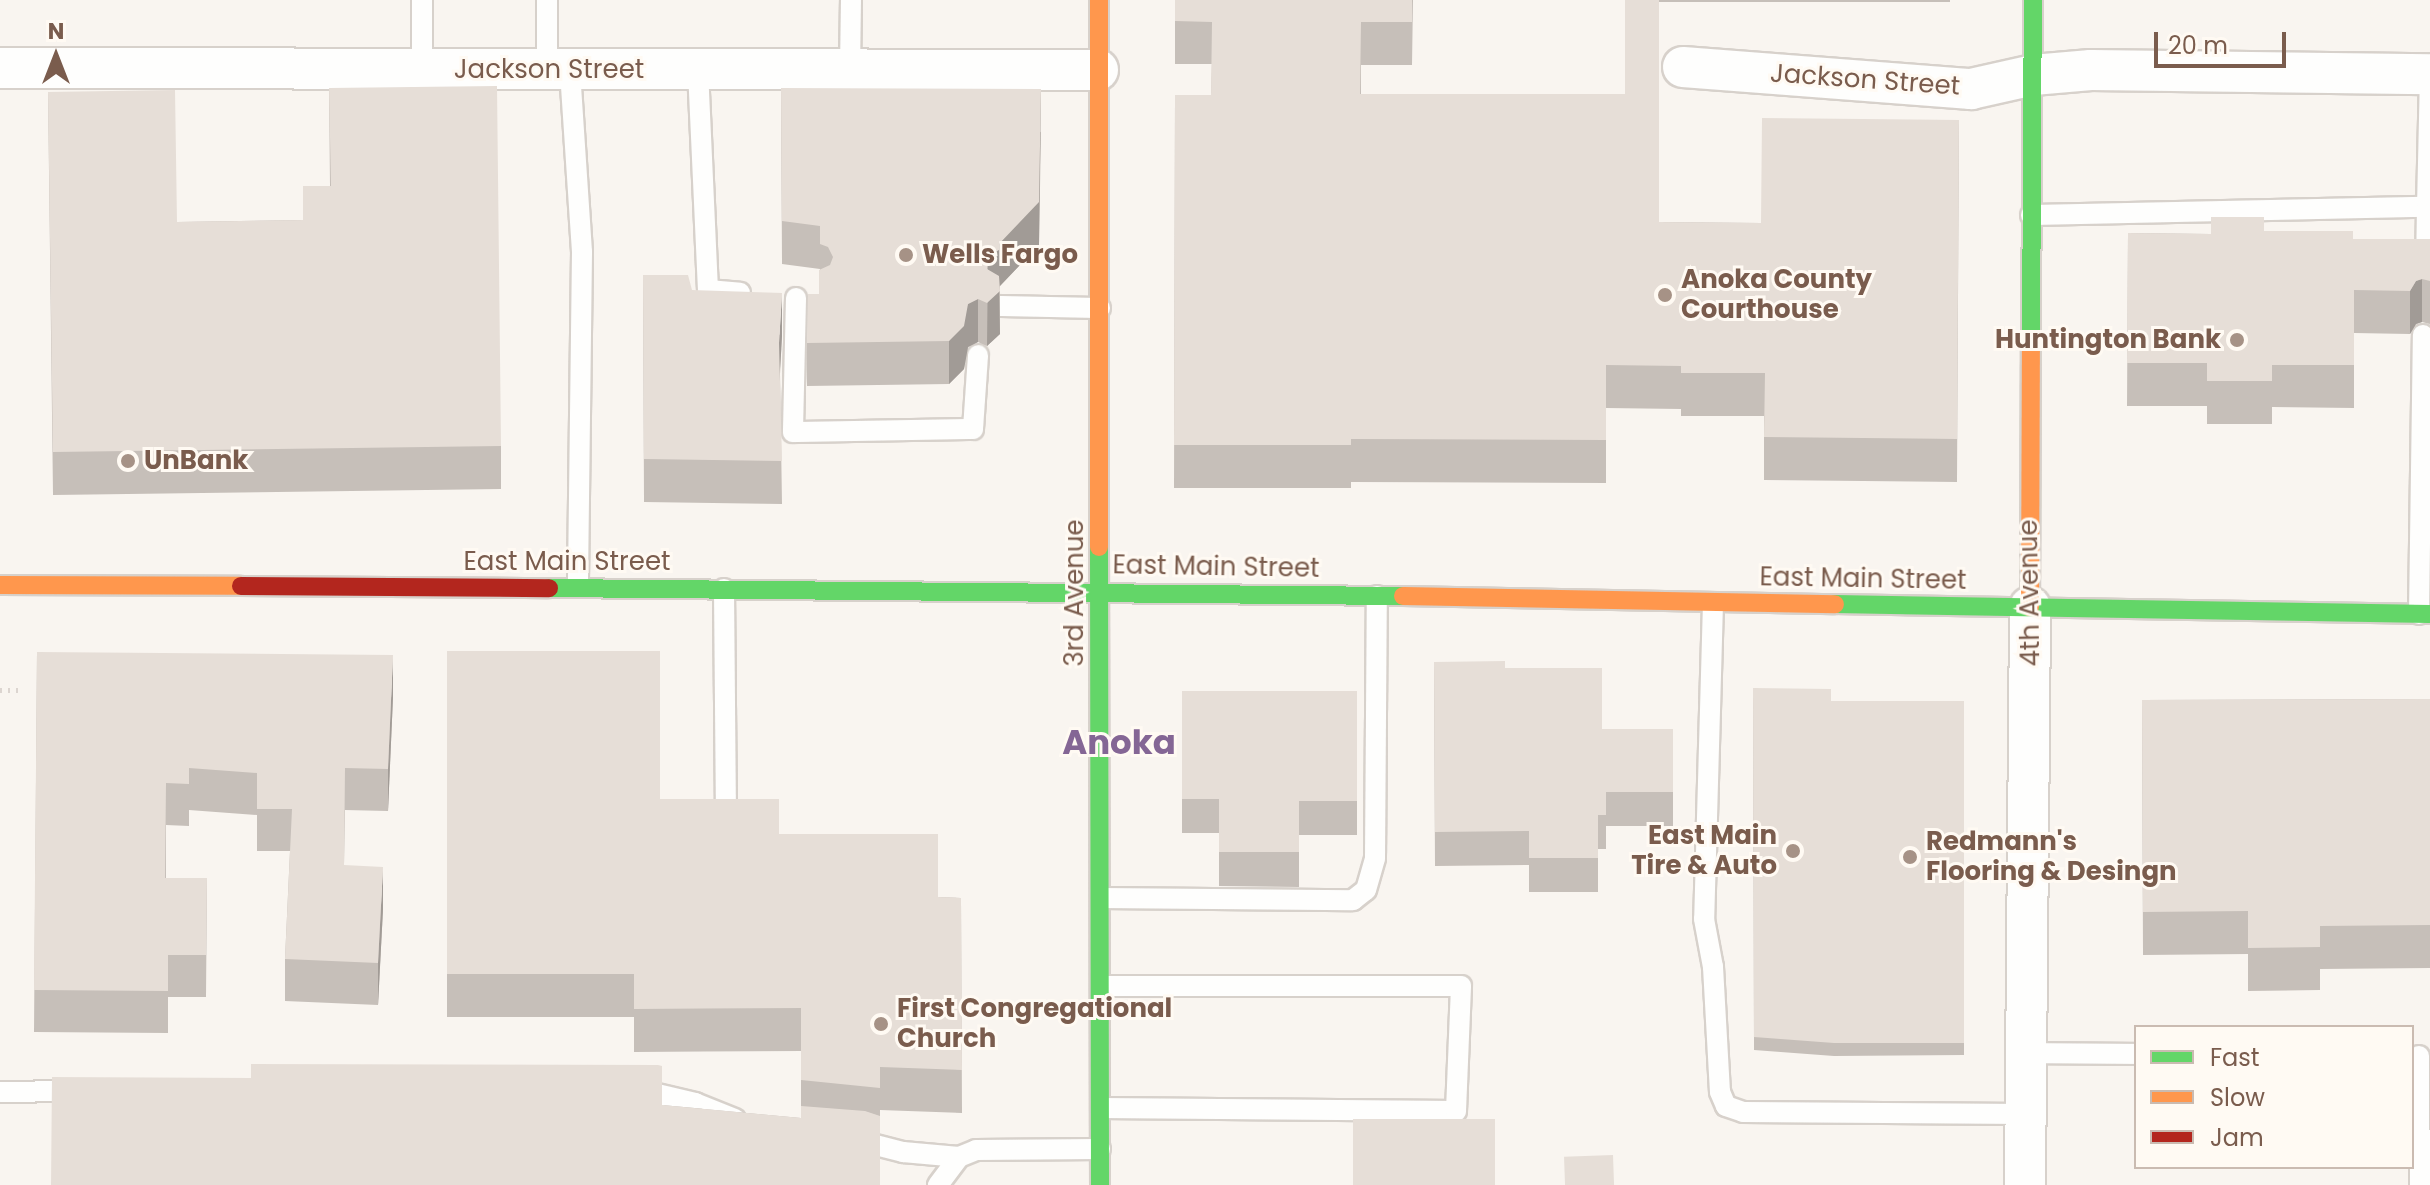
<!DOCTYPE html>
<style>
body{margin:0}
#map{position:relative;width:2430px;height:1185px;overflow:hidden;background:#f9f5f0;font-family:Poppins,sans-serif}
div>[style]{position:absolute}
.path>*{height:5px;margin-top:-2.5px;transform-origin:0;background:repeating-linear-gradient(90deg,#dcd5d0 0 2px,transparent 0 8px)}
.roads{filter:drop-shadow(2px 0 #d7d1cb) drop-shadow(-2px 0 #d7d1cb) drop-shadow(0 2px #d7d1cb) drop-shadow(0 -2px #d7d1cb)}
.lane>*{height:20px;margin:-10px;padding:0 10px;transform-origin:10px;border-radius:10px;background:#fefefd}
.street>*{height:40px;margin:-20px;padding:0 20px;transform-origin:20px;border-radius:20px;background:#fefefd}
.fast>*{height:18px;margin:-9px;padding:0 9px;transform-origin:9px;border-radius:9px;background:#63d668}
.slow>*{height:18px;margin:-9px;padding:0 9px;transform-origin:9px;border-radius:9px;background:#ff974d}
.jam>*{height:18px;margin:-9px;padding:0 9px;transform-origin:9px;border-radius:9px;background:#b3261e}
.wall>*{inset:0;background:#c6bfb9}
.shaded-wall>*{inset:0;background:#a19b96}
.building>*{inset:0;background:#e6ded7;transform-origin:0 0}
.dots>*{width:22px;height:22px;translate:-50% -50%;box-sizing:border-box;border:4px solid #fffaf3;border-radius:50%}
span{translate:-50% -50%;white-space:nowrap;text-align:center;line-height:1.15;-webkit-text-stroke:6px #fffaf3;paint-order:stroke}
.street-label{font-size:26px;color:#7a5c4d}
.poi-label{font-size:26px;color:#7a5c4d;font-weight:700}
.left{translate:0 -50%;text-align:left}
.right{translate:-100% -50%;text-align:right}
.district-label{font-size:34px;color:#846695;font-weight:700}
.legend{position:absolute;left:2134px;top:1025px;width:280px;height:144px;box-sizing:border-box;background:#fffaf3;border:2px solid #cabbb1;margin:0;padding:10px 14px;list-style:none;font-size:24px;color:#7a5c4d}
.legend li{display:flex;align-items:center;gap:16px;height:40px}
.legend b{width:40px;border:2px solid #cabbb1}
.north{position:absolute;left:16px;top:16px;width:80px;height:80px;-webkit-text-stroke:6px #fffaf3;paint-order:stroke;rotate:0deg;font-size:22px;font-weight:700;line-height:32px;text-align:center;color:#7a5c4d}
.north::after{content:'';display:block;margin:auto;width:28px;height:36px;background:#7a5c4d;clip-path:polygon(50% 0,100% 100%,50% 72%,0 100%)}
.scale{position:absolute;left:2154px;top:32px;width:132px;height:36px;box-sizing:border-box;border:4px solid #7a5c4d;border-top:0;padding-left:10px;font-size:24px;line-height:28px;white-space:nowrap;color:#7a5c4d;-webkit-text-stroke:6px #fffaf3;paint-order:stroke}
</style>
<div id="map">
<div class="path">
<i style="left:0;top:690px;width:23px"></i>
</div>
<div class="roads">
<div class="lane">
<i style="left:547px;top:0;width:71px;rotate:90deg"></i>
<i style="left:422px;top:70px;width:70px;rotate:-90deg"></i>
<i style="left:698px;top:70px;width:220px;rotate:87.4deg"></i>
<i style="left:708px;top:290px;width:32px;rotate:5deg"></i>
<i style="left:850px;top:70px;width:70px;rotate:-89.2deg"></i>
<i style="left:570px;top:71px;width:181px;rotate:86.2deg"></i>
<i style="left:582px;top:252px;width:335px;rotate:90.7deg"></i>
<i style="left:2031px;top:215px;width:396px;rotate:-1.2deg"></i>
<i style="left:2427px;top:207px;width:132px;rotate:-88.7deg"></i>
<i style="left:2426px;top:266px;width:59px;rotate:-89deg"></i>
<i style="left:796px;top:298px;width:134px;rotate:91.3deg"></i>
<i style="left:793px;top:432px;width:180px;rotate:-1deg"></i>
<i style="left:973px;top:429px;width:74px;rotate:-86.1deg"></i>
<i style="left:999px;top:306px;width:101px;rotate:1.1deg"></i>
<i style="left:724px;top:589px;width:217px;rotate:89.5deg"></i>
<i style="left:1713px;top:603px;width:316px;rotate:91.6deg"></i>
<i style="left:1704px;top:919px;width:49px;rotate:79.4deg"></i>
<i style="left:1713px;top:967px;width:125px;rotate:86.8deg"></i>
<i style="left:1720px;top:1092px;width:15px;rotate:67deg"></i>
<i style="left:1726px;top:1106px;width:18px;rotate:19deg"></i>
<i style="left:1743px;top:1112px;width:282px;rotate:0.4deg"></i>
<i style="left:2419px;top:614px;width:279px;rotate:-89.2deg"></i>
<i style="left:1101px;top:898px;width:252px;rotate:0.5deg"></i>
<i style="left:1353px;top:900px;width:16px;rotate:-38deg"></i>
<i style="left:1366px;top:890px;width:33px;rotate:-74deg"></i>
<i style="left:1375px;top:858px;width:262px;rotate:-89.6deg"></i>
<i style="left:2025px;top:1053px;width:111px;rotate:0.5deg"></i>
<i style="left:2419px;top:1056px;width:129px;rotate:89.6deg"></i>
<i style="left:636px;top:1089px;width:61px;rotate:13.3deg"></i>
<i style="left:695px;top:1103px;width:43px;rotate:21.8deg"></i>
<i style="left:0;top:1092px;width:76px;rotate:-0.8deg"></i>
<i style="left:1101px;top:1108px;width:355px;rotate:0.5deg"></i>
<i style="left:1456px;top:1111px;width:125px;rotate:-87.7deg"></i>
<i style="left:1461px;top:986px;width:360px;rotate:180deg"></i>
<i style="left:856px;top:1140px;width:49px;rotate:14.3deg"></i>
<i style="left:903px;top:1152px;width:56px;rotate:5.1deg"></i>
<i style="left:938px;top:1185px;width:35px;rotate:-53deg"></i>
<i style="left:959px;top:1157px;width:18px;rotate:-22deg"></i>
<i style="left:976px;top:1150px;width:124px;rotate:-0.5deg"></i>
</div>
<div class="street">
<i style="left:1683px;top:67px;width:289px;rotate:4.4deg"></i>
<i style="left:1971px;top:89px;width:64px;rotate:-12.7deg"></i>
<i style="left:2033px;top:75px;width:58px;rotate:-4.9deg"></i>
<i style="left:2091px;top:70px;width:339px;rotate:0.7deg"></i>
<i style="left:0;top:68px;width:1098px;rotate:0.1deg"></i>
<i style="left:2025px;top:1185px;width:578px;rotate:-89.5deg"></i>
</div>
<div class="fast">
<i style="left:2031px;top:349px;width:349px;rotate:-89.7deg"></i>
<i style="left:1099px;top:547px;width:638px;rotate:89.91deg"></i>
<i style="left:549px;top:588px;width:854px;rotate:0.54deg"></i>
<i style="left:1835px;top:604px;width:595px;rotate:0.96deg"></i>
</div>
<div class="slow">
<i style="left:1099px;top:0;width:547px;rotate:90deg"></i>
<i style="left:0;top:585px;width:241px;rotate:0.2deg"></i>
<i style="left:1403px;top:596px;width:432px;rotate:1.1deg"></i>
<i style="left:2030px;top:607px;width:258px;rotate:-89.8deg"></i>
</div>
<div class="jam">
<i style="left:241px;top:586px;width:308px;rotate:0.4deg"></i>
</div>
</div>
<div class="wall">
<i style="clip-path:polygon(1175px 0,1413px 0,1412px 65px,1361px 65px,1361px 94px,1625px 94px,1625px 0,1950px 0,1950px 2px,1659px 2px,1659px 222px,1761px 223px,1959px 120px,1957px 482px,1764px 480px,1764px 416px,1681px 416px,1681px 409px,1606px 408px,1606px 483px,1351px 482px,1351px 488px,1174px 488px,1175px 95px,1211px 95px,1212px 64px,1175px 64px)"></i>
<i style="clip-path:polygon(329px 88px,501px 446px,501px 489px,53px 495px,48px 92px,177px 222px,303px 220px,330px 186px)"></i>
<i style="clip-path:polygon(781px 88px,1041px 132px,1039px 245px,1000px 286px,1000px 334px,987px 346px,978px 342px,968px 347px,964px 369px,949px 384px,807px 386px,807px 343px,819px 294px,820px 269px,782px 264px)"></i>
<i style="clip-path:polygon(2128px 233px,2211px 234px,2353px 239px,2430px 239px,2430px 324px,2422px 322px,2416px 324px,2410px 334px,2354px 333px,2354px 408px,2272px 407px,2272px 424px,2207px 424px,2207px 406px,2127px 406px)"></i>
<i style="clip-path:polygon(643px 275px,692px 290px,782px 336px,780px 374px,782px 504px,644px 502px)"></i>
<i style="clip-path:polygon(447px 651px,660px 799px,779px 834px,938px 897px,961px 898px,962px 1113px,880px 1110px,880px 1185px,662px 1105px,801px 1118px,801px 1051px,634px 1052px,634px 1017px,447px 1017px)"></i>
<i style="clip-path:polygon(37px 652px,393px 697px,388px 811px,345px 810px,344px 865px,383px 909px,378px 1005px,285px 1001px,285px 959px,290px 851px,257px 851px,257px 815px,189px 810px,189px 826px,166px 825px,166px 878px,207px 878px,206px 997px,168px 997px,168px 1033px,34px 1032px)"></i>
<i style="clip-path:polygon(1434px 662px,1505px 668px,1602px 729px,1673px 729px,1673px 826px,1606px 826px,1606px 849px,1598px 849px,1598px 892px,1529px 892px,1529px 865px,1435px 866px)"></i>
<i style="clip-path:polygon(1753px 688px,1831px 701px,1964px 701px,1964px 1055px,1834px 1056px,1754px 1050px)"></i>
<i style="clip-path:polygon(1182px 691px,1357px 691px,1357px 835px,1299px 835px,1299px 887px,1219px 886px,1219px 833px,1182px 833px)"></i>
<i style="clip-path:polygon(2430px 699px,2430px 968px,2320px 969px,2320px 990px,2248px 991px,2248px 954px,2143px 955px,2142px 700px)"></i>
</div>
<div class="shaded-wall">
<i style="clip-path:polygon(1041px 89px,1039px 245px,999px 287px,1000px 334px,987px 346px,988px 256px,999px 244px)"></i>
<i style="clip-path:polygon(2422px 279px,2422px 322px,2416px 324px,2410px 334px,2410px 291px,2416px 281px)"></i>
<i style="clip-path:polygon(782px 293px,782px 336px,779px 386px,779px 343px)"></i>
<i style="clip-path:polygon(978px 299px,978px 342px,968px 347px,964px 369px,949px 384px,949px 341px,968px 304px)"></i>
<i style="clip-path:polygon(393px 655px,393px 697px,388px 811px,388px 769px)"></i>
<i style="clip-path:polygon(383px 867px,383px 909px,378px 1005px,378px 963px)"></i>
</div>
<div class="building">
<i style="clip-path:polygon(1175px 0,1412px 0,1412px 22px,1361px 22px,1360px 94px,1625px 94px,1625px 0,1659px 0,1659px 222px,1761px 223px,1762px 118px,1959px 120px,1957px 439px,1764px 437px,1765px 373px,1681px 373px,1681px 366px,1606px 365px,1606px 440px,1351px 439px,1351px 445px,1174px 445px,1175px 95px,1211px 95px,1212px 22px,1175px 21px)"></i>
<i style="clip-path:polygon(497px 86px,501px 446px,53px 452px,48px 92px,175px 90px,177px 222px,303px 220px,303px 186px,331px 186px,329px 88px)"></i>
<i style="clip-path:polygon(781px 88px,1041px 89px,1039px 202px,999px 244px,999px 250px,988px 256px,987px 269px,999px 276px,1000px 291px,987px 303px,978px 299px,968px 304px,964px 326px,949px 341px,807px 343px,808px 294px,819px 294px,819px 270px,830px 265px,833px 257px,828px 247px,820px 244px,820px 226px,782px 221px)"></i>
<i style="clip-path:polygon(2211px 217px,2264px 217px,2264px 231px,2353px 231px,2353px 239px,2430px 239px,2430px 281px,2422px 279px,2416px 281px,2410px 291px,2354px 290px,2354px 365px,2272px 365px,2272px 381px,2207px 381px,2207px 363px,2127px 363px,2128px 233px,2211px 234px)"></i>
<i style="clip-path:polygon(643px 275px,688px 275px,692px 290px,782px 293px,779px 343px,782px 461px,644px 459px)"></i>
<i style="clip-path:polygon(447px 651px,660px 651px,660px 799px,779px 799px,779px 834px,938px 834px,938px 897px,961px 898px,962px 1070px,880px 1067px,880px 1088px,801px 1080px,801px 1008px,634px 1009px,634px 974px,447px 974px)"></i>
<i style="clip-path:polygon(37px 652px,393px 655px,388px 769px,345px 768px,344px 865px,383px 867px,378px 963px,285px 959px,292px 809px,257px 809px,257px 773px,189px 768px,189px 784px,166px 783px,165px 878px,207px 878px,206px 955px,168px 955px,168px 991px,34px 990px)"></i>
<i style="clip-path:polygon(1505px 661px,1505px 668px,1602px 668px,1602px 729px,1673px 729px,1673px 792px,1606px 792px,1606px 815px,1598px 815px,1598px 858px,1529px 858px,1529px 831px,1435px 832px,1434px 662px)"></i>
<i style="clip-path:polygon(1753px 688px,1831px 689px,1831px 701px,1964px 701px,1964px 1043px,1834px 1043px,1754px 1037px)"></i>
<i style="clip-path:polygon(1182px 691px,1357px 691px,1357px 801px,1299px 801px,1299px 852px,1219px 852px,1219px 799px,1182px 799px)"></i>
<i style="clip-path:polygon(2430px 699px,2430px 925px,2320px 926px,2320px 947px,2248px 948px,2248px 911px,2143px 912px,2142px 700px)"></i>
<i style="clip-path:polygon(251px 1064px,658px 1065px,662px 1066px,662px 1105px,801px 1118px,801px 1106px,865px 1111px,880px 1116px,880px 1185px,51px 1185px,52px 1077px,251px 1078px)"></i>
<i style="left:1495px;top:1119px;width:66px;height:142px;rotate:90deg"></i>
<i style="left:1613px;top:1155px;width:30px;height:49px;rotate:88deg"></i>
</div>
<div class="dots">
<i style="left:906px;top:255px;background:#a69286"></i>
<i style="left:1665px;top:295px;background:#a69286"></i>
<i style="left:2237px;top:340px;background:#a69286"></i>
<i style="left:128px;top:461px;background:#a69286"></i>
<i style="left:1793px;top:851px;background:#a69286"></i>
<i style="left:1910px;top:857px;background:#a69286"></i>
<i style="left:881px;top:1024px;background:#a69286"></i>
</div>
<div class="street-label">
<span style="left:549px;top:70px">Jackson Street</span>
<span style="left:1865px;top:80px;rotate:4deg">Jackson Street</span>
<span style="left:567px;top:562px">East Main Street</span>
<span style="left:1216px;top:567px;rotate:1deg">East Main Street</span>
<span style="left:1863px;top:579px;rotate:1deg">East Main Street</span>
<span style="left:1075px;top:593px;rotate:-90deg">3rd Avenue</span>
<span style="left:2030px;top:593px;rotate:-91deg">4th Avenue</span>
</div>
<div class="poi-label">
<span class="left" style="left:922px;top:255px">Wells Fargo</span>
<span class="left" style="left:1681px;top:295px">Anoka County<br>Courthouse</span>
<span class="right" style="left:2221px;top:340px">Huntington Bank</span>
<span class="left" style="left:144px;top:461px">UnBank</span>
<span class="right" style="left:1777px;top:851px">East Main<br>Tire &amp; Auto</span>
<span class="left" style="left:1926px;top:857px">Redmann's<br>Flooring &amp; Desingn</span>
<span class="left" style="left:897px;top:1024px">First Congregational<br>Church</span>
</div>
<div class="district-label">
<span style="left:1119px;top:743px">Anoka</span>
</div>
<ul class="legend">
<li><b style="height:10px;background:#63d668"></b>Fast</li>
<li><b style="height:10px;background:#ff974d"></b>Slow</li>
<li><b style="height:10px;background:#b3261e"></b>Jam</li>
</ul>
<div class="north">N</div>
<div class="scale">20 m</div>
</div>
